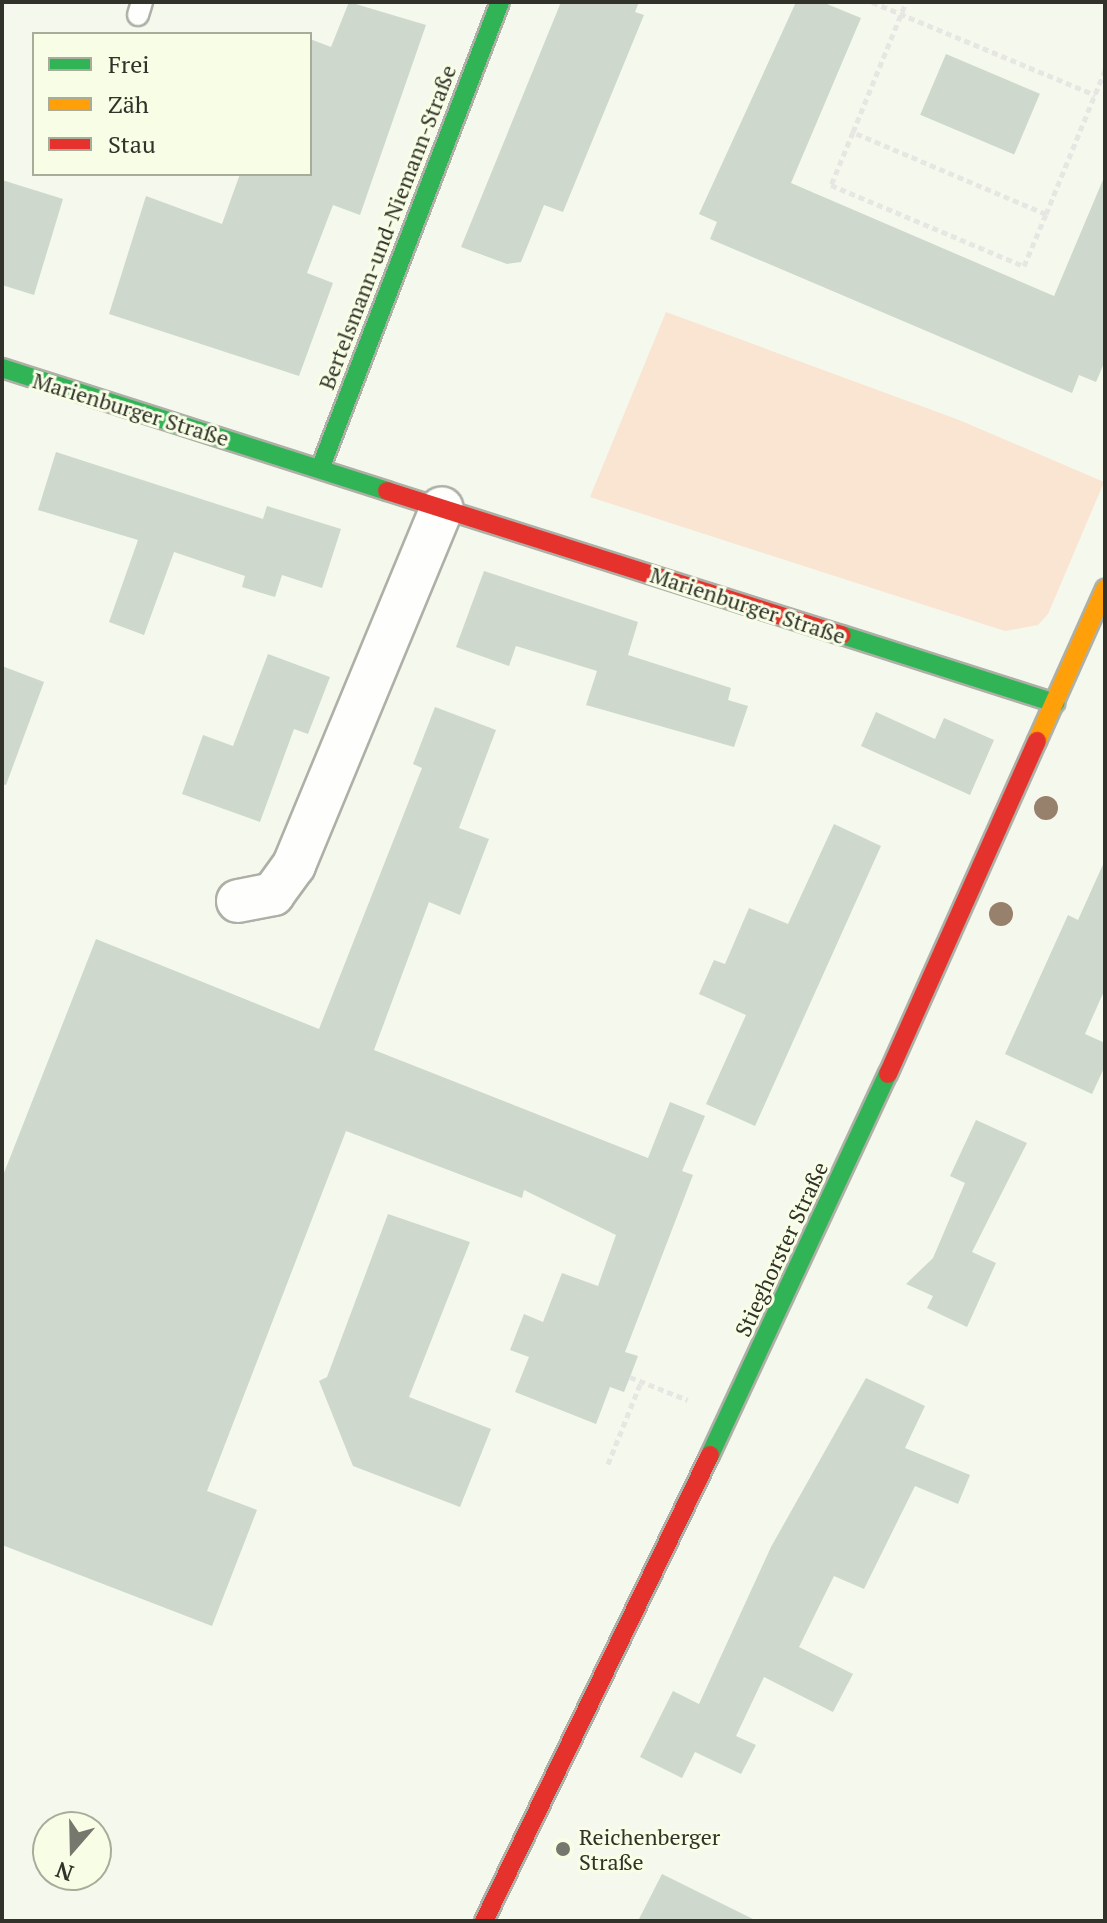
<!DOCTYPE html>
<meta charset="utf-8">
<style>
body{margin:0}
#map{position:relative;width:1107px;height:1923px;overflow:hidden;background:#f5f8ec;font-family:"PT Serif",serif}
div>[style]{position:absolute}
.green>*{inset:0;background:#fae4d2}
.building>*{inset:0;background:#ced8cd;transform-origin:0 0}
.path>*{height:5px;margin-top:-2.5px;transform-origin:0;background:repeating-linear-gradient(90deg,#e6e6e3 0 6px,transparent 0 10px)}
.roads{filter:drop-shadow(2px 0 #aeb0a7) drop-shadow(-2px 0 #aeb0a7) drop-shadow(0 2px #aeb0a7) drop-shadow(0 -2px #aeb0a7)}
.lane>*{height:20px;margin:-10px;padding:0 10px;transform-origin:10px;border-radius:10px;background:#fefefc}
.street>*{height:42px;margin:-21px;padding:0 21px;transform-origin:21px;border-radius:21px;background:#fefefc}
.fast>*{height:18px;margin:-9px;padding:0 9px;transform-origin:9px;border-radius:9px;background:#30b455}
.slow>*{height:18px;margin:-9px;padding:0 9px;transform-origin:9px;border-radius:9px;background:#ff9f0a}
.jam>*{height:18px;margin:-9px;padding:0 9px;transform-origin:9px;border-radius:9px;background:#e5322d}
.trees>*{width:24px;height:24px;margin:-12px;border-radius:50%;background:#98816c}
.dots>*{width:22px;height:22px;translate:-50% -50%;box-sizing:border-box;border:4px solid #f8fee6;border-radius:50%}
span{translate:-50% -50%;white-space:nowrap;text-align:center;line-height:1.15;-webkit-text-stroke:6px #f8fee6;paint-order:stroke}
.street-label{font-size:22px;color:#31332a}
.poi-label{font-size:22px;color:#31332a}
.left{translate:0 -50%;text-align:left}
.frame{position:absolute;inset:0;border:4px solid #31332a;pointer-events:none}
.legend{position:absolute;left:32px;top:32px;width:280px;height:144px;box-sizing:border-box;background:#f8fee6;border:2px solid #a8ad9b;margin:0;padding:10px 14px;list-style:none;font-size:24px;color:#31332a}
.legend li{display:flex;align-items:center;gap:16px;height:40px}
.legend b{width:40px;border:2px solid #a8ad9b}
.north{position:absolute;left:32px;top:1811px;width:80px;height:80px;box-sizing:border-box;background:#f8fee6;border:2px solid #a8ad9b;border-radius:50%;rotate:200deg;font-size:22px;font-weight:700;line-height:32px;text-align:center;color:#31332a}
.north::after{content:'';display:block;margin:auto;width:28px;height:36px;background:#76786e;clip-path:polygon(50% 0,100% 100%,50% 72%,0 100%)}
</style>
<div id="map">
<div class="green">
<i style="clip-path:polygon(666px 312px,959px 420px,1104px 482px,1048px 614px,1038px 625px,1005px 631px,590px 497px)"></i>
</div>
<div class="building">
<i style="clip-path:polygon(349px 2px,426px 25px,360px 215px,333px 205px,307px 273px,333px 283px,299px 376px,109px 314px,146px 196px,222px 224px,240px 174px,310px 174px,310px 39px,331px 47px)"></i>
<i style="clip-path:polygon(561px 2px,639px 2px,635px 12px,644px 15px,563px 212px,544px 205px,521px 262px,507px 264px,461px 247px)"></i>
<i style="clip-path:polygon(796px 2px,822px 2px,861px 18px,791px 183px,1054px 296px,1105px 175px,1105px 361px,1096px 382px,1079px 375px,1072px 393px,710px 239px,717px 222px,699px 214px)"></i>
<i style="left:946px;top:54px;width:102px;height:66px;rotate:23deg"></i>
<i style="clip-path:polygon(2px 180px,63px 199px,34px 295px,2px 285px)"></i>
<i style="clip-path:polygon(56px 452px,263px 519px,267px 506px,341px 529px,322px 588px,282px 575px,275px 597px,242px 587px,245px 576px,174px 552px,144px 635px,109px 622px,138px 540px,38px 510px)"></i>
<i style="clip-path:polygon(484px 571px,638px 622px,628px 655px,731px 688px,728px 700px,748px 706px,734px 747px,586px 705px,597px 671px,516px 646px,509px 666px,456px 647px)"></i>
<i style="clip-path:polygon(268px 654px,330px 677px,308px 734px,294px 729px,260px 822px,182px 794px,203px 735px,233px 746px)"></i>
<i style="clip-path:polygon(2px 666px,44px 682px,6px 785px,2px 784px)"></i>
<i style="clip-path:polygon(435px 707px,496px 730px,459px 828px,489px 839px,460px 915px,429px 902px,374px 1050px,648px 1158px,670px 1102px,705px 1116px,682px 1171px,693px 1175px,625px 1352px,638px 1356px,630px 1377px,624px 1392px,610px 1387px,596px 1424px,515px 1392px,529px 1357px,510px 1350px,524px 1314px,543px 1322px,562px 1273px,598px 1286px,616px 1235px,524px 1190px,522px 1198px,346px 1131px,207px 1491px,257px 1510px,212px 1626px,2px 1545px,2px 1178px,96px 939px,319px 1029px,422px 768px,413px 764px)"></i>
<i style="clip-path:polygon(876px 712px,935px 739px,944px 718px,994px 740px,970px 795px,861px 746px)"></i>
<i style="clip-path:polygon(834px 824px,881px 846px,755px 1126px,706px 1104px,746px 1015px,699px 994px,714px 960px,725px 964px,749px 908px,788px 924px)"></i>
<i style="clip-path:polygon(1105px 860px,1105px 989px,1085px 1034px,1105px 1043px,1105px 1066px,1092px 1094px,1005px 1054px,1068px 915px,1078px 920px)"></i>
<i style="clip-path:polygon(976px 1120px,1027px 1143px,972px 1252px,996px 1263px,967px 1327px,927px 1308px,933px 1296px,906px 1284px,933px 1258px,965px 1183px,950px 1176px)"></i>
<i style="clip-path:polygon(388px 1214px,470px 1242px,409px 1397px,491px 1429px,460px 1507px,353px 1466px,319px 1381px,327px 1377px)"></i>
<i style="clip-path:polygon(866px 1378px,925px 1406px,905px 1448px,970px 1475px,958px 1504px,915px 1486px,864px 1589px,834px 1576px,799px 1647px,853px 1674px,833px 1712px,764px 1677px,736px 1736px,756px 1745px,741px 1774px,695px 1752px,682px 1778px,640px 1757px,673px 1691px,699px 1704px,771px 1547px)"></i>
<i style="clip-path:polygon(662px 1874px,757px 1921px,638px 1921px)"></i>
</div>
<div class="path">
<i style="left:872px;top:2px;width:242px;rotate:22.6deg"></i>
<i style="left:853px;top:132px;width:140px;rotate:-67.8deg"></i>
<i style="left:1046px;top:214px;width:210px;rotate:-157deg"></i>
<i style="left:853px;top:132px;width:57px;rotate:112.5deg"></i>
<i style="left:831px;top:185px;width:209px;rotate:22.8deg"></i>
<i style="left:1024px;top:266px;width:56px;rotate:-67.1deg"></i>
<i style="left:1046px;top:214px;width:156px;rotate:-67.7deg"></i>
<i style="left:630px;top:1377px;width:62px;rotate:21.6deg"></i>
<i style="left:608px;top:1464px;width:88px;rotate:-68.1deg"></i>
</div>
<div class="roads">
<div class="lane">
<i style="left:138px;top:15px;width:14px;rotate:-73deg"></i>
</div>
<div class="street">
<i style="left:238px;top:901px;width:36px;rotate:-11deg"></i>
<i style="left:273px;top:894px;width:36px;rotate:-54deg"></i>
<i style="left:294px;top:865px;width:386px;rotate:-67.5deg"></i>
</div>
<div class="fast">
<i style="left:2px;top:368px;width:404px;rotate:17.7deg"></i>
<i style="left:320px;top:469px;width:500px;rotate:-68.92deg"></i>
<i style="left:842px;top:635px;width:224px;rotate:17.7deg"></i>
<i style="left:710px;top:1455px;width:421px;rotate:-65deg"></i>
</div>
<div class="slow">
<i style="left:1037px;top:741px;width:167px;rotate:-65.9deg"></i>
</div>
<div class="jam">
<i style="left:387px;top:491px;width:477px;rotate:17.6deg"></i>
<i style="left:888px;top:1074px;width:365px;rotate:-65.9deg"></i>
<i style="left:484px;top:1921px;width:518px;rotate:-64.13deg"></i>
</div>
</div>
<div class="trees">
<i style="left:1046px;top:808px"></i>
<i style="left:1001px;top:914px"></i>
</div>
<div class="dots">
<i style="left:563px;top:1849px;background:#76786e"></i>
</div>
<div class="street-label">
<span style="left:387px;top:227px;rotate:-69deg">Bertelsmann-und-Niemann-Straße</span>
<span style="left:131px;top:409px;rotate:17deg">Marienburger Straße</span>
<span style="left:748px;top:605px;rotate:18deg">Marienburger Straße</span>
<span style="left:781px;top:1249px;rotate:-65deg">Stieghorster Straße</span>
</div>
<div class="poi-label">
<span class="left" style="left:579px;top:1849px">Reichenberger<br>Straße</span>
</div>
<div class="frame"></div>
<ul class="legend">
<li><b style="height:10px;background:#30b455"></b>Frei</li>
<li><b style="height:10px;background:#ff9f0a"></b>Zäh</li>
<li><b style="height:10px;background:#e5322d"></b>Stau</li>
</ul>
<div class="north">N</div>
</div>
